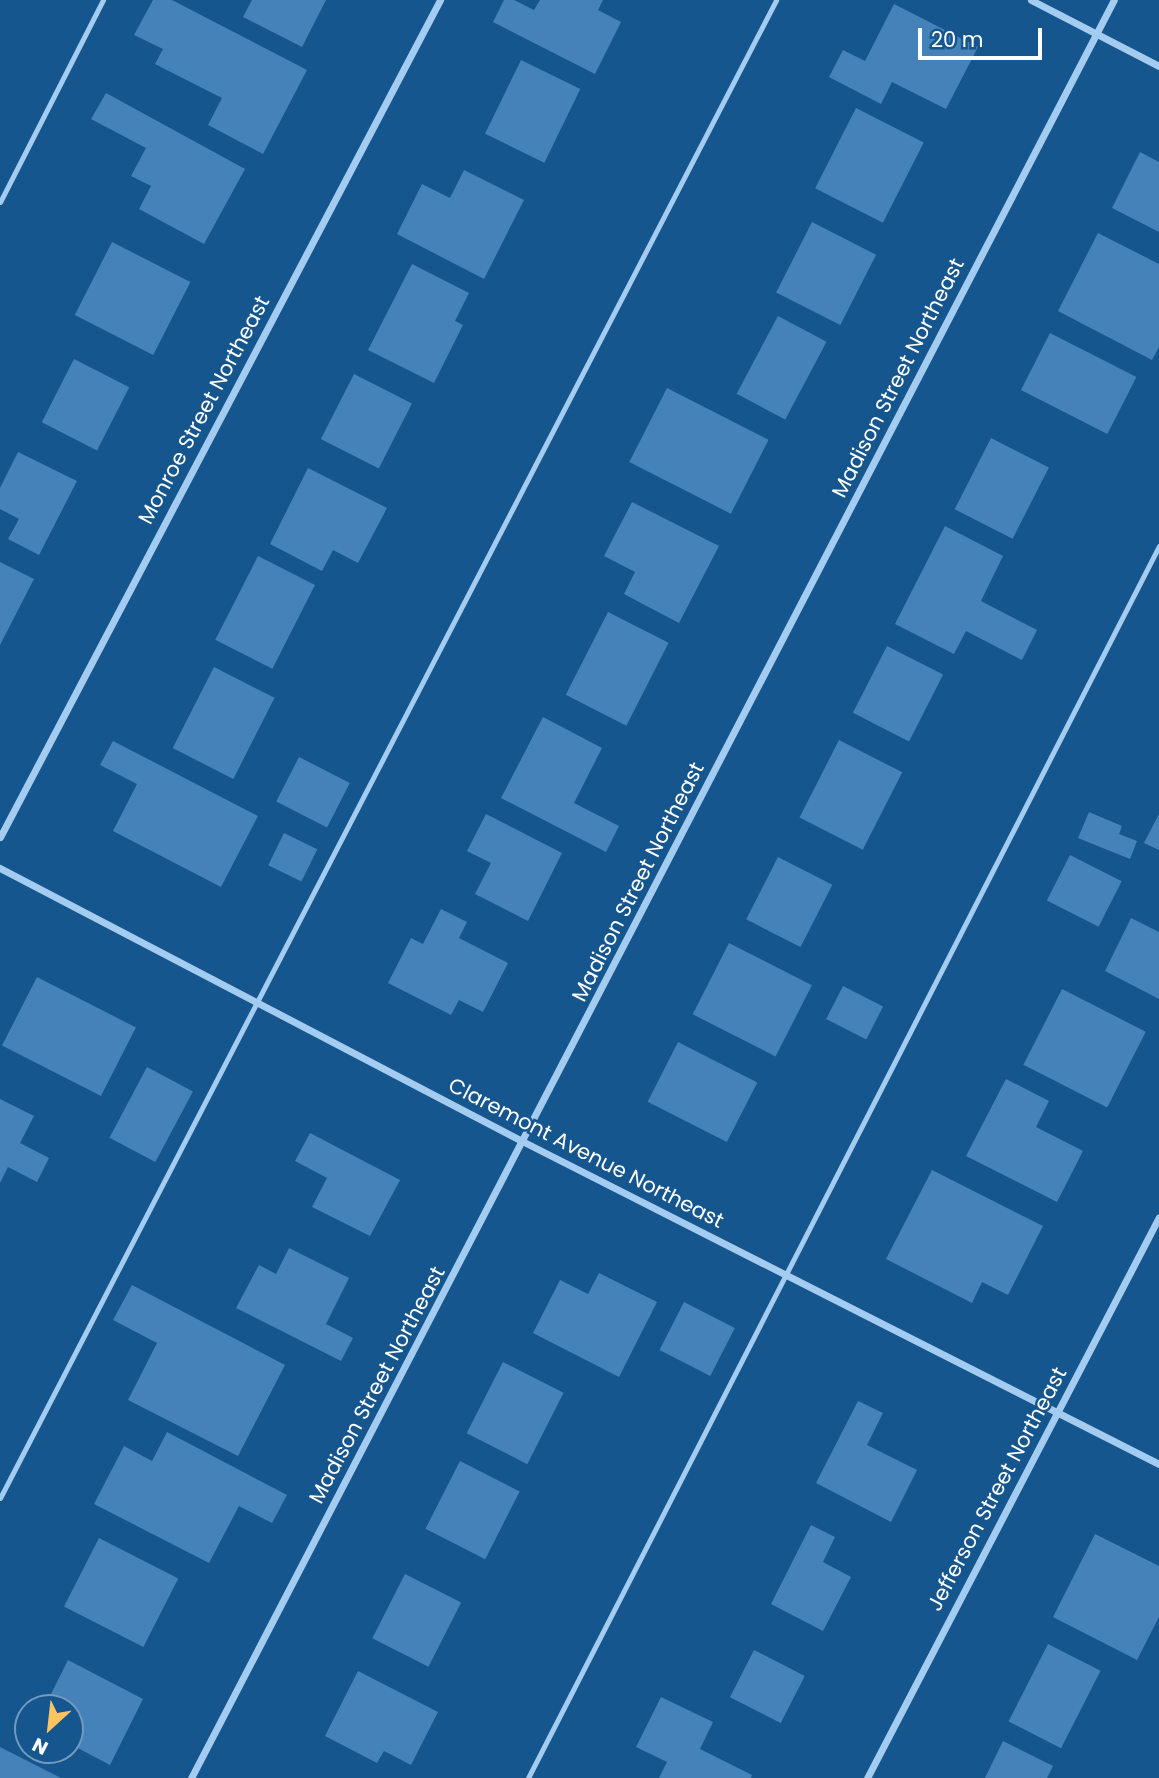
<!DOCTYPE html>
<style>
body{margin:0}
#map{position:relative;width:1159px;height:1778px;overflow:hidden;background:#16568f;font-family:Poppins,sans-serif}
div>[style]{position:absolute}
.building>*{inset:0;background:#4482b9;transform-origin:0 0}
.service>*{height:5px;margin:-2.5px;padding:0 2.5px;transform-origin:2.5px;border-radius:2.5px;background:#a3ccf0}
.minor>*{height:7px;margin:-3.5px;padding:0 3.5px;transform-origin:3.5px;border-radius:3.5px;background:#a3ccf0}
span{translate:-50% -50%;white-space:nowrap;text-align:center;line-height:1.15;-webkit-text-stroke:5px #16568f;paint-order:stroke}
.street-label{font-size:21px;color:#fff}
.north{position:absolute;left:14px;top:1694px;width:70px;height:70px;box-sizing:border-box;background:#16568f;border:2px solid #739abc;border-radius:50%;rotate:207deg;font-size:19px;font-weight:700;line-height:28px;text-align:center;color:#fff}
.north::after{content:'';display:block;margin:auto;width:24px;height:32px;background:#ffc462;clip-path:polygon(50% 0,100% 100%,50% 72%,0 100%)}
.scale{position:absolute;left:918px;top:28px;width:124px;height:32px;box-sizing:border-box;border:4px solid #fff;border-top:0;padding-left:9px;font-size:21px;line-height:24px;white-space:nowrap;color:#fff;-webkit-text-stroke:5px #16568f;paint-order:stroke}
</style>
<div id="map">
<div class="building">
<i style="clip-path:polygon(153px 0,172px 0,307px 70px,263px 154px,208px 125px,222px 98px,155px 64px,163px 49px,134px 35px)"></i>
<i style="clip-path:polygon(252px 0,326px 0,302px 47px,243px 17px)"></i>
<i style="clip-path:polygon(504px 0,514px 0,534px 10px,540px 0,603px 0,598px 10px,621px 22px,595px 74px,493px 22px)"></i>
<i style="clip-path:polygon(894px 4px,978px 47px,946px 109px,892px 82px,881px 104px,829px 77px,843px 50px,865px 61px)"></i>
<i style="left:521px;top:60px;width:66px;height:82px;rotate:26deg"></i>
<i style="clip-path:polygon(106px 93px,245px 169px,204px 244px,139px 209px,151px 186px,131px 176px,146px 148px,91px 119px)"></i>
<i style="left:856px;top:108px;width:76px;height:90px;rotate:27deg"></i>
<i style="clip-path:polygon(1140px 152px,1159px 162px,1159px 232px,1112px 208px)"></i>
<i style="clip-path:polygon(464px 170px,524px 200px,484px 279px,397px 234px,422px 184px,450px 198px)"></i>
<i style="left:812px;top:222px;width:72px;height:79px;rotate:27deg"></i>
<i style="clip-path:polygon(1098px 233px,1159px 264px,1159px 347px,1152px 360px,1058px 311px)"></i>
<i style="left:112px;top:242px;width:88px;height:82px;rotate:27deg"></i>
<i style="clip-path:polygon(412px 264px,469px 293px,455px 321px,463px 325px,434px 383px,368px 350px)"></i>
<i style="left:778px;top:316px;width:55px;height:88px;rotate:28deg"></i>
<i style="left:1050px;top:333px;width:97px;height:64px;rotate:27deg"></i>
<i style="left:74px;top:359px;width:62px;height:71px;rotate:27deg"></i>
<i style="left:354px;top:374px;width:65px;height:73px;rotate:27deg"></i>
<i style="left:667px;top:388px;width:114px;height:83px;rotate:27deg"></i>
<i style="left:991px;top:438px;width:65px;height:80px;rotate:27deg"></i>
<i style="clip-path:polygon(18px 452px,77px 481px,39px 555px,8px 539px,19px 519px,0 509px,0 488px)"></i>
<i style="clip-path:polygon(308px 468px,387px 508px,358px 563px,333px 550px,322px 571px,270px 544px)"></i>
<i style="clip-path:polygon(632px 502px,719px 546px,679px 623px,624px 594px,635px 572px,604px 556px)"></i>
<i style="clip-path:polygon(945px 526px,1003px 556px,981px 601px,1037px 630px,1022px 660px,966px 631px,954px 654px,895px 624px)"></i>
<i style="left:258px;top:556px;width:64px;height:94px;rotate:27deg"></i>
<i style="clip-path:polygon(0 562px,34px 579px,0 645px)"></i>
<i style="left:608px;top:612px;width:68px;height:93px;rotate:27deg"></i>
<i style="left:887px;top:646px;width:63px;height:75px;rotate:27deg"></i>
<i style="left:214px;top:667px;width:68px;height:91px;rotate:27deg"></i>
<i style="clip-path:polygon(543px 717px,602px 748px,574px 803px,619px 826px,606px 852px,501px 798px)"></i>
<i style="left:839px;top:740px;width:71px;height:87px;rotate:27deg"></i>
<i style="clip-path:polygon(113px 741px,258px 816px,221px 887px,113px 831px,137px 784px,100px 765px)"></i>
<i style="left:299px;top:757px;width:57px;height:50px;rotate:27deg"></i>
<i style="clip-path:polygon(1089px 812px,1122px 826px,1119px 834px,1137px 841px,1130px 859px,1078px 838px)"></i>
<i style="clip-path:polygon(486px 814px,562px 853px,528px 921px,475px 894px,491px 863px,467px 851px)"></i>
<i style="clip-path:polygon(1159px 814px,1159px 850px,1144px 843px)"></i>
<i style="left:284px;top:833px;width:37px;height:36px;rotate:26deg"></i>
<i style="left:1070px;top:855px;width:58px;height:51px;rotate:27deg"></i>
<i style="left:778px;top:857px;width:61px;height:70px;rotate:27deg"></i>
<i style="clip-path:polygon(441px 909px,467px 922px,459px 938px,508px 963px,483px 1012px,459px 1000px,451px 1015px,388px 983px,411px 938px,423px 944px)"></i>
<i style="clip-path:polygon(1131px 918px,1159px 932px,1159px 999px,1105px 971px)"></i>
<i style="left:729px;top:943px;width:93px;height:80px;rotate:27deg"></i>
<i style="left:37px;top:977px;width:111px;height:77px;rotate:27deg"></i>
<i style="left:843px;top:986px;width:45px;height:37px;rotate:27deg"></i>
<i style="left:1062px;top:989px;width:94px;height:85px;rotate:27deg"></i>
<i style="left:678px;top:1042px;width:89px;height:67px;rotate:27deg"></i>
<i style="left:147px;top:1067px;width:52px;height:80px;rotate:28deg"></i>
<i style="clip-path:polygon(1006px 1079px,1049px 1101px,1036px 1127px,1083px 1151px,1057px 1202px,966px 1156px)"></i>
<i style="clip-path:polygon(0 1099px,34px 1116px,20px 1143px,49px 1158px,37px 1182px,8px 1167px,0 1183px)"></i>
<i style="clip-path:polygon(310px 1133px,400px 1180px,370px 1236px,312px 1207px,327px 1178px,295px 1161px)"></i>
<i style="clip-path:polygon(932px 1170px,1043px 1226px,1008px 1295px,982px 1282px,972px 1303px,886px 1259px)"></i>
<i style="clip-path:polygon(289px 1248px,349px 1278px,326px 1324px,353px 1338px,341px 1361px,236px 1308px,259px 1265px,276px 1274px)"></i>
<i style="clip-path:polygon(599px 1273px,657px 1302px,619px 1377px,533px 1333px,560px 1280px,588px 1294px)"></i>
<i style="clip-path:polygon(132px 1285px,285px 1365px,238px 1456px,128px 1400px,157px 1343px,113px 1320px)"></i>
<i style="left:684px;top:1302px;width:57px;height:54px;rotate:27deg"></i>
<i style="left:503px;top:1362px;width:68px;height:80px;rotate:27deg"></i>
<i style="clip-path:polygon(858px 1401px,883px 1413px,867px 1445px,917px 1470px,891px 1522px,816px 1483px)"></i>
<i style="clip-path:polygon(167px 1432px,287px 1495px,272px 1523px,239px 1506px,209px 1563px,94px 1504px,124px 1446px,152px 1461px)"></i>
<i style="left:460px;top:1461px;width:67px;height:76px;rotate:27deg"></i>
<i style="clip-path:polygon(811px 1525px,835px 1537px,823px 1562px,851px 1577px,823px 1631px,771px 1604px)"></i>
<i style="clip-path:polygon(1095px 1534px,1159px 1566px,1159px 1617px,1137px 1660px,1053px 1617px)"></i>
<i style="left:99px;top:1538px;width:89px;height:77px;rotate:27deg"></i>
<i style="left:405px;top:1574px;width:63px;height:72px;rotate:27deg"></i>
<i style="left:1048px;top:1644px;width:59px;height:87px;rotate:27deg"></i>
<i style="left:754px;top:1650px;width:57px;height:53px;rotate:27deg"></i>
<i style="clip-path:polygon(68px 1660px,143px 1699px,110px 1765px,70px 1744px,70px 1708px,44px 1708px)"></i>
<i style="clip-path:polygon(358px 1671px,438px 1712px,411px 1765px,384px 1751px,377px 1763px,325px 1736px)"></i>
<i style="clip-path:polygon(661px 1697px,713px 1722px,700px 1749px,752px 1775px,751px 1778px,659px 1778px,667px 1762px,636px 1747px)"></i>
<i style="clip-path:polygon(1003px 1741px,1053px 1766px,1047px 1778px,985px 1778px)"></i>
<i style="clip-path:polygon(0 1747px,61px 1778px,0 1778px)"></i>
</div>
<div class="service">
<i style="left:0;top:202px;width:227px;rotate:-63deg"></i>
<i style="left:0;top:1498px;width:1687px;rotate:-62.61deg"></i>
<i style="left:528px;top:1778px;width:1384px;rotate:-62.88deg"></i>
</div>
<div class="minor">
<i style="left:1031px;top:0;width:144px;rotate:27.3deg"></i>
<i style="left:0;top:837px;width:946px;rotate:-62.27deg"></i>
<i style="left:0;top:868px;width:591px;rotate:27.61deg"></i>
<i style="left:524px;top:1142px;width:712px;rotate:26.89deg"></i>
<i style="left:191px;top:1778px;width:2003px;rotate:-62.57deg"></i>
<i style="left:867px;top:1778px;width:632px;rotate:-62.5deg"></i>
</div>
<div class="street-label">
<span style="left:898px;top:378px;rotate:-63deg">Madison Street Northeast</span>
<span style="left:204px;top:410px;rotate:-62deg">Monroe Street Northeast</span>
<span style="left:638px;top:882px;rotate:-63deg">Madison Street Northeast</span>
<span style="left:586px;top:1153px;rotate:27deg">Claremont Avenue Northeast</span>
<span style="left:377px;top:1385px;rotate:-62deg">Madison Street Northeast</span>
<span style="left:997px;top:1489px;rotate:-62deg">Jefferson Street Northeast</span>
</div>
<div class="north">N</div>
<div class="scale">20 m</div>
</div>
